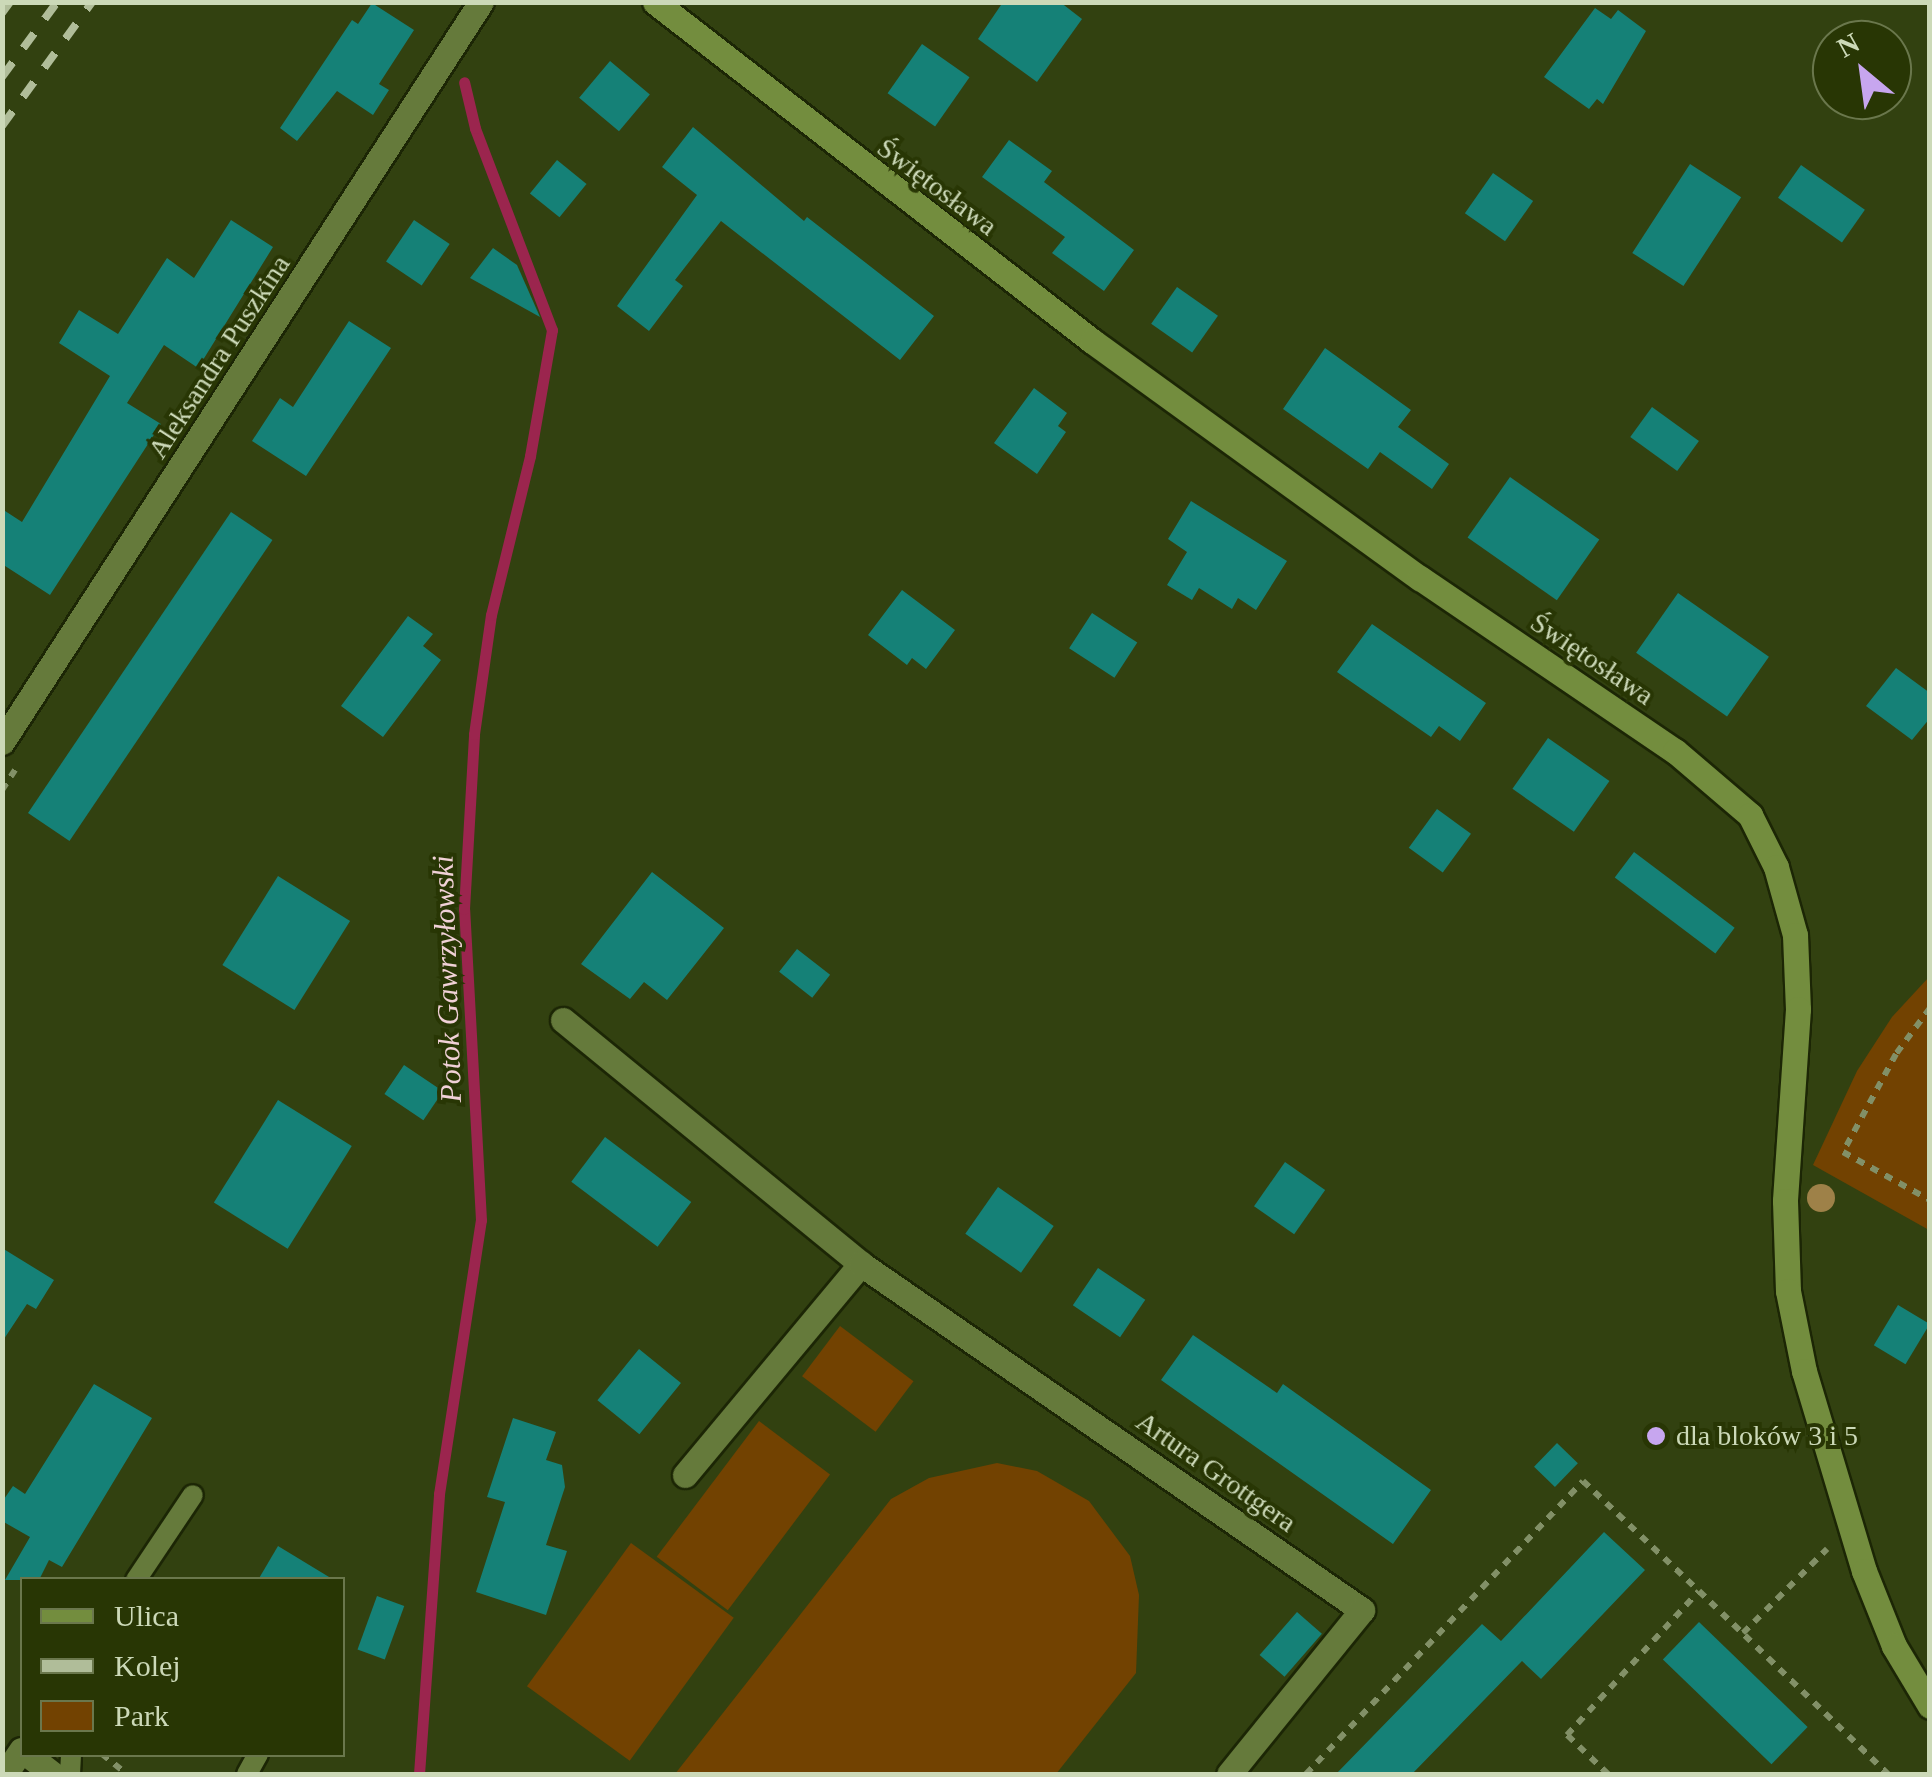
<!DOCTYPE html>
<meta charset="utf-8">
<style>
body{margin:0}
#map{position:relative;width:1932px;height:1777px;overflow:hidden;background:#324110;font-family:Georgia,serif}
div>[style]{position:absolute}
.green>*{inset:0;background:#724201;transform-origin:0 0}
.stream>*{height:11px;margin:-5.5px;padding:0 5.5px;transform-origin:5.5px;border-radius:5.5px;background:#9b254e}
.building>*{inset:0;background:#158177;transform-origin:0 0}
.path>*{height:6px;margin-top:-3px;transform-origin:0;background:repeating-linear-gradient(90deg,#829067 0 8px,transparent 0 16px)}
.roads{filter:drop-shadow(2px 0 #1c2605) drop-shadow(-2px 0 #1c2605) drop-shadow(0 2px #1c2605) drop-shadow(0 -2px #1c2605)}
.lane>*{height:20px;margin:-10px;padding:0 10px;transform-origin:10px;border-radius:10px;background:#657a3b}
.street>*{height:25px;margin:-12.5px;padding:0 12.5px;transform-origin:12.5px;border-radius:12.5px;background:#657a3b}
.secondary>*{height:25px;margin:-12.5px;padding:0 12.5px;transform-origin:12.5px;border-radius:12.5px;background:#738d3e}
.rail>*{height:8px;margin-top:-4px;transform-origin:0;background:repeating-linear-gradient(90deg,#b0bd99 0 18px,transparent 0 36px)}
.trees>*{width:28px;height:28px;margin:-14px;border-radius:50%;background:#9e8148}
.dots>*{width:28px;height:28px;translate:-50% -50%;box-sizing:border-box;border:5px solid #283604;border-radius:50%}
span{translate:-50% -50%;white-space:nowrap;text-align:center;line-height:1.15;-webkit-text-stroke:8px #283604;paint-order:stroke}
.street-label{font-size:28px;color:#ccd9b8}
.poi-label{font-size:28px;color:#ccd9b8}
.left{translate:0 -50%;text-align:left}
.water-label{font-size:30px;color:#f1d1d7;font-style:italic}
.frame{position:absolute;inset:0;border:5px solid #ccd9b8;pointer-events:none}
.legend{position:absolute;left:20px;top:1577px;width:325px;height:180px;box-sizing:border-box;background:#283604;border:2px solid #6a774c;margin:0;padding:12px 18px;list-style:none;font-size:30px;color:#ccd9b8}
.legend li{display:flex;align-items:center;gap:20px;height:50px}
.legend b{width:50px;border:2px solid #6a774c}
.north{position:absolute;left:1812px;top:20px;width:100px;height:100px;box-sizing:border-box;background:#283604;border:2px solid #6a774c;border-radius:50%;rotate:331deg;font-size:28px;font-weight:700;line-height:40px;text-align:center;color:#ccd9b8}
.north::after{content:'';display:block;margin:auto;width:35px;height:45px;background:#c7a6ef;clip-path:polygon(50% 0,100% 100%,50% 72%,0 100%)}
</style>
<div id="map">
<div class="green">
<i style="clip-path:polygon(1929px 977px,1929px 1230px,1813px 1165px,1857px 1071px,1892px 1017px)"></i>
<i style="left:840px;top:1326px;width:92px;height:63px;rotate:37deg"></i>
<i style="left:759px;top:1421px;width:89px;height:170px;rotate:37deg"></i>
<i style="clip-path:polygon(997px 1463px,1037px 1471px,1089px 1501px,1130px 1556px,1139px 1595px,1136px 1673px,1056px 1774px,675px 1774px,891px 1499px,929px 1478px)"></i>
<i style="left:631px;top:1543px;width:127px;height:177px;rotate:36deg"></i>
</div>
<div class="stream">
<i style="left:419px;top:1774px;width:281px;rotate:-85.9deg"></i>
<i style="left:439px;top:1494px;width:277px;rotate:-81.3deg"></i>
<i style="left:481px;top:1220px;width:311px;rotate:-93.1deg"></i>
<i style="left:464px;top:909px;width:175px;rotate:-86.7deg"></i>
<i style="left:474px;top:734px;width:120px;rotate:-81.9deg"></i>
<i style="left:491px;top:615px;width:164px;rotate:-76.2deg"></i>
<i style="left:530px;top:456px;width:128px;rotate:-80.1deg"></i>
<i style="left:552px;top:330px;width:216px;rotate:-110.9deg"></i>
<i style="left:475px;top:128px;width:47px;rotate:-103.4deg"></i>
</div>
<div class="building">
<i style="clip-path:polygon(1003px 2px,1060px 2px,1082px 19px,1037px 82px,978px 39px)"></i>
<i style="clip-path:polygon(372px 3px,414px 30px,379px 84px,389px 90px,373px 115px,337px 91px,297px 141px,280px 128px,352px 20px,358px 24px)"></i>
<i style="clip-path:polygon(1595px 8px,1611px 19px,1618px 10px,1646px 31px,1603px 104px,1597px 99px,1589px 109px,1544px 77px)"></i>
<i style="left:922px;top:44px;width:58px;height:60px;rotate:35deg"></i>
<i style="left:610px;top:61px;width:52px;height:48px;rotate:40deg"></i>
<i style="clip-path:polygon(693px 127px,804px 221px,807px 217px,934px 316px,900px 360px,721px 221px,675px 280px,683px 286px,649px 331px,617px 306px,697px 195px,662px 167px)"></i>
<i style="clip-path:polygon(1009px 140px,1052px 171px,1044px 182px,1134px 250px,1104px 291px,1052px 253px,1065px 237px,982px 177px)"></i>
<i style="left:557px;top:160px;width:38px;height:43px;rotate:39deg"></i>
<i style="left:1690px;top:164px;width:61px;height:106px;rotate:33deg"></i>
<i style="left:1801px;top:165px;width:78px;height:40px;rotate:35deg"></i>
<i style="left:1493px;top:173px;width:49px;height:49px;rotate:35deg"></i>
<i style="clip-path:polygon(231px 220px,273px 247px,198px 368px,164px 345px,127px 403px,161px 424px,50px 595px,2px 564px,2px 509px,22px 522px,110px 376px,59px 343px,79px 310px,118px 334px,167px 258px,194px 278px)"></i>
<i style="left:414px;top:220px;width:43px;height:50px;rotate:34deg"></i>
<i style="clip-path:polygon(493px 248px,517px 265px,540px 317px,470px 278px)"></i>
<i style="left:1177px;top:287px;width:50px;height:45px;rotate:35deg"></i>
<i style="clip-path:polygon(349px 321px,391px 348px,306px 476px,252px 441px,280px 398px,293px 407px)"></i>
<i style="clip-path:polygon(1325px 348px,1411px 410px,1398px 427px,1449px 464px,1432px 489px,1380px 452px,1368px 469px,1283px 409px)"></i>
<i style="clip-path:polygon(1034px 388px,1067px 413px,1058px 426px,1066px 432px,1037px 474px,994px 443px)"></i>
<i style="left:1652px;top:407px;width:58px;height:37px;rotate:36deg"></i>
<i style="left:1510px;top:477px;width:109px;height:74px;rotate:35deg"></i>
<i style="clip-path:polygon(1191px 501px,1287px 561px,1256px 610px,1238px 598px,1232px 609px,1199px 588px,1192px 600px,1167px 585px,1187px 552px,1168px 539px)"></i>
<i style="left:231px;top:512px;width:50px;height:363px;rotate:34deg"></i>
<i style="clip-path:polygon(902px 590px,955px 630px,926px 669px,912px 658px,907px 665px,868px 635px)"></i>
<i style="left:1678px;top:593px;width:111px;height:73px;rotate:35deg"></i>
<i style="left:1092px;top:613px;width:54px;height:42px;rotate:33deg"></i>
<i style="clip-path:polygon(408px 616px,433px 634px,423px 646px,441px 660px,383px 737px,341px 706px)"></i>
<i style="clip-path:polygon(1372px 624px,1486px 703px,1460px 741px,1439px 726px,1431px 737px,1337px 672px)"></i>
<i style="clip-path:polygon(1896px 668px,1930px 693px,1930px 718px,1912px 740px,1866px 706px)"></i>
<i style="left:1548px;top:738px;width:75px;height:62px;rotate:35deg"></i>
<i style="left:1437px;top:809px;width:42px;height:48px;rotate:36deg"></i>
<i style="left:1634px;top:852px;width:126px;height:32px;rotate:37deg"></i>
<i style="clip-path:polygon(652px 872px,724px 928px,667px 1000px,644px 982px,630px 999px,581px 964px)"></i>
<i style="left:278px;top:876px;width:85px;height:105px;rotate:32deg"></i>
<i style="left:797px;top:949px;width:42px;height:29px;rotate:38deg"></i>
<i style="left:404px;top:1065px;width:47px;height:35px;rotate:34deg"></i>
<i style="left:278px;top:1100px;width:87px;height:121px;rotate:32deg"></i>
<i style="left:605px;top:1137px;width:108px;height:56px;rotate:37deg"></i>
<i style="left:1285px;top:1162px;width:49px;height:54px;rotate:35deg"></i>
<i style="left:998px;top:1187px;width:68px;height:57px;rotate:35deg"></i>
<i style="clip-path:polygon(2px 1248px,54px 1280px,36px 1309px,27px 1304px,2px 1342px)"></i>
<i style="left:1098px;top:1268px;width:57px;height:45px;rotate:34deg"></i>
<i style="left:1898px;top:1305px;width:37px;height:47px;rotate:31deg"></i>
<i style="clip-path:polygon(1193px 1335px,1277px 1393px,1283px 1384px,1431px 1490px,1393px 1544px,1161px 1380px)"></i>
<i style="left:639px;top:1349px;width:54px;height:66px;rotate:39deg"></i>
<i style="clip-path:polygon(94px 1384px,152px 1418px,62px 1567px,49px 1560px,39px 1580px,5px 1580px,30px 1537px,2px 1521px,2px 1502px,13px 1486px,25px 1494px)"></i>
<i style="clip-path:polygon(513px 1418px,556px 1432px,546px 1460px,562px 1465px,565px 1487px,546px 1545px,567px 1551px,546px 1615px,476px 1592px,505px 1502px,487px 1497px)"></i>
<i style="left:1557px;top:1443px;width:29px;height:33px;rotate:44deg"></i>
<i style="clip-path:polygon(1604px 1532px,1645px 1570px,1541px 1679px,1522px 1661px,1412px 1774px,1336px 1774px,1482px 1624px,1501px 1641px)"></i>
<i style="clip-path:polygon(278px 1546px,334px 1580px,258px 1580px)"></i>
<i style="left:377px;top:1596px;width:29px;height:57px;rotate:20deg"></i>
<i style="left:1297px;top:1612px;width:33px;height:57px;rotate:41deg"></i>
<i style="left:1699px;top:1622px;width:151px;height:52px;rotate:44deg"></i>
</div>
<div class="path">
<i style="left:2px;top:790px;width:24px;rotate:-57deg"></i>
<i style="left:1930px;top:1008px;width:57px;rotate:126.5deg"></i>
<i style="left:1896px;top:1054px;width:111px;rotate:118.4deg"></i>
<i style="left:1843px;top:1152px;width:99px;rotate:28.9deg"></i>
<i style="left:1743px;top:1633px;width:119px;rotate:-45deg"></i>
<i style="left:102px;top:1754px;width:32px;rotate:39deg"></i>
<i style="left:1306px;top:1774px;width:403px;rotate:-46.6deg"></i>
<i style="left:1583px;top:1481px;width:160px;rotate:43.5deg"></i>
<i style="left:1608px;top:1774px;width:57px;rotate:-136.4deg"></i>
<i style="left:1567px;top:1735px;width:195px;rotate:-47.5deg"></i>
<i style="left:1699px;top:1591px;width:263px;rotate:44.1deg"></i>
</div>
<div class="roads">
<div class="lane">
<i style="left:136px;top:1580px;width:102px;rotate:-56.2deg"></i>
<i style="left:70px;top:1774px;width:20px;rotate:-87deg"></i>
<i style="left:247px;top:1774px;width:23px;rotate:-61deg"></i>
</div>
<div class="street">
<i style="left:2px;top:742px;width:881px;rotate:-57.09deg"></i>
<i style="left:563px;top:1020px;width:385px;rotate:39.3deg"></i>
<i style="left:685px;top:1475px;width:275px;rotate:-50.2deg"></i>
<i style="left:861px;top:1264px;width:609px;rotate:34.63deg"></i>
<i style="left:1362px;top:1610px;width:211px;rotate:129deg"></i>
<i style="left:27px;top:1754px;width:33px;rotate:38deg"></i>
<i style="left:5px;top:1774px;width:29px;rotate:-56deg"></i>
</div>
<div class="secondary">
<i style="left:655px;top:2px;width:553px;rotate:37.8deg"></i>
<i style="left:1092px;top:341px;width:405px;rotate:35.9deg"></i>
<i style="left:1420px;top:578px;width:308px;rotate:34.2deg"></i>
<i style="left:1675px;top:751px;width:99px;rotate:40.5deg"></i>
<i style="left:1750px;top:815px;width:58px;rotate:63.4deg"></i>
<i style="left:1776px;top:867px;width:71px;rotate:74.4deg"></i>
<i style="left:1795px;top:935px;width:74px;rotate:87.7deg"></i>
<i style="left:1798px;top:1009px;width:192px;rotate:93.9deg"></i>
<i style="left:1785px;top:1201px;width:90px;rotate:88.1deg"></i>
<i style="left:1788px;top:1291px;width:82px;rotate:78.7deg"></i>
<i style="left:1804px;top:1371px;width:209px;rotate:73.3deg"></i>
<i style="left:1864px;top:1571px;width:81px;rotate:68.2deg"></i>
<i style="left:1894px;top:1646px;width:70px;rotate:59deg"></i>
</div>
</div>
<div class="rail">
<i style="left:2px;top:13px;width:14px;rotate:-54deg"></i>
<i style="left:2px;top:77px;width:93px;rotate:-53.7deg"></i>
<i style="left:2px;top:126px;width:153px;rotate:-54deg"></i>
</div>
<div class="trees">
<i style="left:1821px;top:1198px"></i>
</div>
<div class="dots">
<i style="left:1656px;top:1436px;background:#c7a6ef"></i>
</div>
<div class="street-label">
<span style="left:937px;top:187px;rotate:37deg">Świętosława</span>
<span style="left:219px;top:357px;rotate:-57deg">Aleksandra Puszkina</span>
<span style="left:1592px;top:659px;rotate:34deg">Świętosława</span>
<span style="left:1216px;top:1472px;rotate:35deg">Artura Grottgera</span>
</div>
<div class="poi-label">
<span class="left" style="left:1676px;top:1436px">dla bloków 3 i 5</span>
</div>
<div class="water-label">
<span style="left:447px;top:979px;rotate:-92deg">Potok Gawrzyłowski</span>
</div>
<div class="frame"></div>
<ul class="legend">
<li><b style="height:12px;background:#738d3e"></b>Ulica</li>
<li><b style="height:12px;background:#b0bd99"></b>Kolej</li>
<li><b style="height:28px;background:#724201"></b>Park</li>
</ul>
<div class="north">N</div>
</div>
